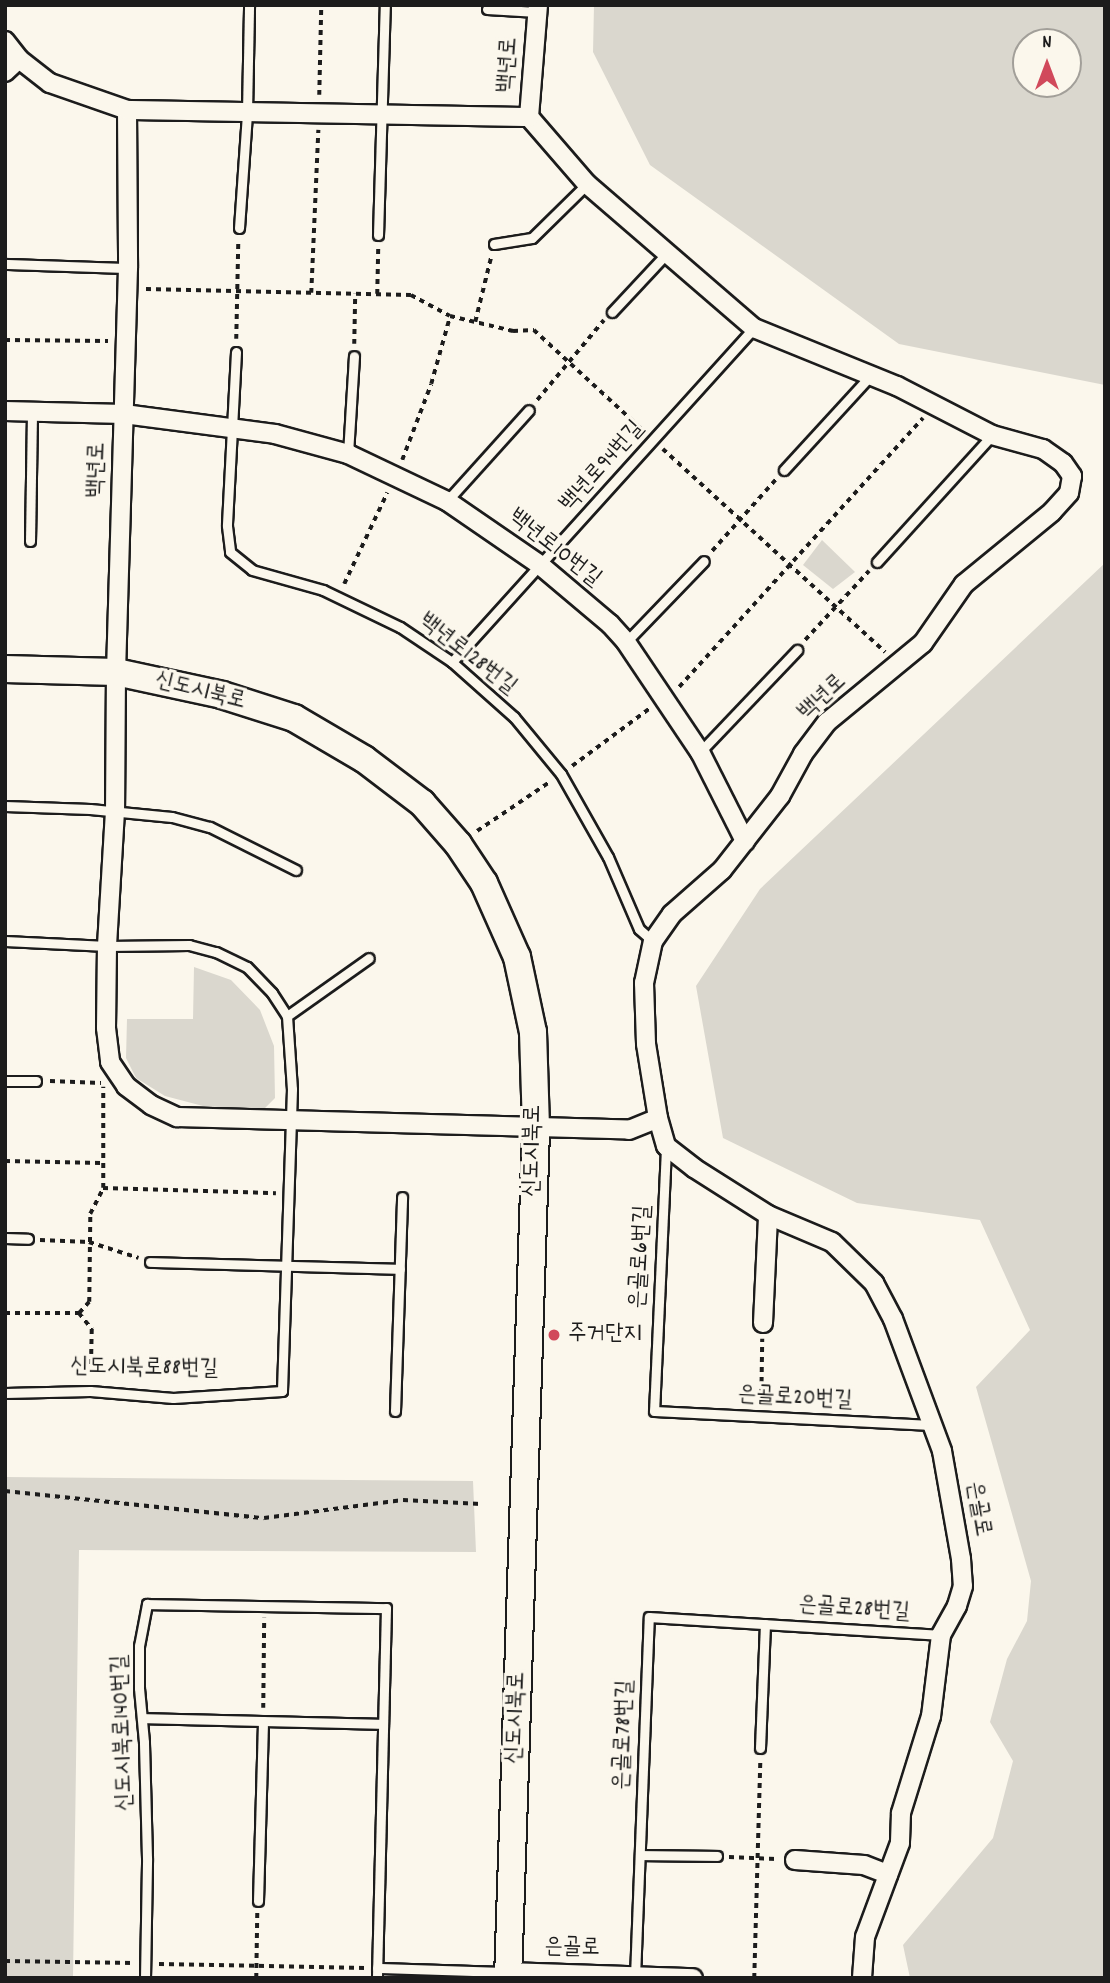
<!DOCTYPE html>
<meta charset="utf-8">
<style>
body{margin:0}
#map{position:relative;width:1110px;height:1983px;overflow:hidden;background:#fbf7ec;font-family:Dekko,"Poor Story",sans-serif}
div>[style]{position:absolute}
.green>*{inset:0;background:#dad7ce}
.path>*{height:3.5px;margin-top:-1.75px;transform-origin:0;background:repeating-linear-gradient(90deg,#1c1c1c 0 5px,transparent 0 10px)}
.roads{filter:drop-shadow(2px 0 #1c1c1c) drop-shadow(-2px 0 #1c1c1c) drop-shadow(0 2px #1c1c1c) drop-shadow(0 -2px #1c1c1c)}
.lane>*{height:9px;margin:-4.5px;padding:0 4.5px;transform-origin:4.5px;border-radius:4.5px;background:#fbf7ec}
.street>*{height:18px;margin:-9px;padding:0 9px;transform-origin:9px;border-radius:9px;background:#fbf7ec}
.secondary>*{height:26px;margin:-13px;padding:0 13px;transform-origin:13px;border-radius:13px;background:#fbf7ec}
.dots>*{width:19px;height:19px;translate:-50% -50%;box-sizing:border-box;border:4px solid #fbf7ec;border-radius:50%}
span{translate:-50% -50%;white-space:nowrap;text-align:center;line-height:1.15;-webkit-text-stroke:6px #fbf7ec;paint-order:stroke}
.street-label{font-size:23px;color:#1c1c1c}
.poi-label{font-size:23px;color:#1c1c1c}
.left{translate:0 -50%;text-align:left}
.frame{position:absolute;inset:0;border:7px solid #1c1c1c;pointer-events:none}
.north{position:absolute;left:1012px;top:28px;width:70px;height:70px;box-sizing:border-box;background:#fbf7ec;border:2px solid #a29f99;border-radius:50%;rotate:0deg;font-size:19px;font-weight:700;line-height:28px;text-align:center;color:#1c1c1c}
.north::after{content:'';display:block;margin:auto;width:24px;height:32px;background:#d1495b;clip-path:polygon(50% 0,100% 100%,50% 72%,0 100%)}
</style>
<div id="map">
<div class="green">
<i style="clip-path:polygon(evenodd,594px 5px,1105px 5px,1105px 385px,899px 344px,650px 165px,593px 52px,594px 5px,1026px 42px,1068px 42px,1068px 84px,1026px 84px,1026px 42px)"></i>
<i style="clip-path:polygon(822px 540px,855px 572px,833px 589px,803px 565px)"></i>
<i style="clip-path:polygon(1105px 563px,1105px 1978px,910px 1978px,903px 1945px,993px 1838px,1013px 1761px,990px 1722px,1007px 1659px,1027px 1621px,1031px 1581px,976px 1387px,1030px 1330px,980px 1220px,857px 1203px,723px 1138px,696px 986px,760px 889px)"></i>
<i style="clip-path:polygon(194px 967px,231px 980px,260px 1010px,274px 1046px,275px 1098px,263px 1110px,203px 1106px,165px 1096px,136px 1078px,126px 1058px,127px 1019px,193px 1019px)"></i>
<i style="clip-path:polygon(5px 1477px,473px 1481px,476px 1552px,79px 1550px,73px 1978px,5px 1978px)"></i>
</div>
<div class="path">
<i style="left:319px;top:95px;width:90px;rotate:-88.7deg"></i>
<i style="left:146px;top:289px;width:265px;rotate:1.3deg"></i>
<i style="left:411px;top:295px;width:44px;rotate:28.3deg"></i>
<i style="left:450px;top:316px;width:65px;rotate:13.4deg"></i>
<i style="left:513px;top:331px;width:21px;rotate:-3deg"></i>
<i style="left:534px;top:330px;width:151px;rotate:42.6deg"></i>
<i style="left:311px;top:293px;width:163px;rotate:-87.5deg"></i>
<i style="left:377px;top:294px;width:46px;rotate:-88.8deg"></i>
<i style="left:475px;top:322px;width:67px;rotate:-76.2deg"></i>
<i style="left:236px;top:339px;width:97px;rotate:-88.8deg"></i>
<i style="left:5px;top:340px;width:103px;rotate:0.6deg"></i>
<i style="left:354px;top:344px;width:50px;rotate:-88.9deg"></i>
<i style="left:537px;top:400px;width:104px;rotate:-50.1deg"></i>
<i style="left:663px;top:449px;width:301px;rotate:42.4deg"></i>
<i style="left:402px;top:460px;width:81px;rotate:-69.1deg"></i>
<i style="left:431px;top:384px;width:71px;rotate:-74.4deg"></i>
<i style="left:712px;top:551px;width:98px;rotate:-48.3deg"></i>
<i style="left:344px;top:584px;width:101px;rotate:-64.7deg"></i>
<i style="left:805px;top:640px;width:94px;rotate:-47.2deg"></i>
<i style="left:679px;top:687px;width:363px;rotate:-47.8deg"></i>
<i style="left:572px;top:766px;width:97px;rotate:-36.6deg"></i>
<i style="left:477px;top:831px;width:89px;rotate:-34deg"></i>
<i style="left:50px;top:1081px;width:51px;rotate:2.2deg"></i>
<i style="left:5px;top:1161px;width:96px;rotate:1.2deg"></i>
<i style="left:103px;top:1188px;width:173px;rotate:1.7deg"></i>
<i style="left:40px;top:1240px;width:49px;rotate:2.3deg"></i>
<i style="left:89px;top:1242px;width:52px;rotate:17.7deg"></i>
<i style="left:5px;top:1313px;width:74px"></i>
<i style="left:79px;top:1313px;width:15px;rotate:-48deg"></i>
<i style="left:89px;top:1302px;width:88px;rotate:-89.3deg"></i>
<i style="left:90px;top:1214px;width:29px;rotate:-63deg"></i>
<i style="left:103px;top:1188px;width:101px;rotate:-90deg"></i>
<i style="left:79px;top:1313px;width:21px;rotate:51deg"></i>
<i style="left:92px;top:1329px;width:48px;rotate:91.2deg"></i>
<i style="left:761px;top:1402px;width:63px;rotate:-89.1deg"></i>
<i style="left:5px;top:1491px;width:260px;rotate:6deg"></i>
<i style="left:264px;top:1518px;width:140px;rotate:-7.4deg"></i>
<i style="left:403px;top:1500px;width:78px;rotate:2.9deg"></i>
<i style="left:263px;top:1708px;width:90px;rotate:-89.4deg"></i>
<i style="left:729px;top:1857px;width:48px;rotate:2.4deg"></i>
<i style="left:5px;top:1961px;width:129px;rotate:0.9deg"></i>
<i style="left:159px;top:1964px;width:206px;rotate:1.1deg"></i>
<i style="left:256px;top:1978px;width:65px;rotate:-89.1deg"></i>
<i style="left:754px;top:1978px;width:219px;rotate:-88.4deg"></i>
</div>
<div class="roads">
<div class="lane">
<i style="left:487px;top:9px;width:50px;rotate:3.4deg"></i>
<i style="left:239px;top:228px;width:115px;rotate:-86deg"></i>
<i style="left:247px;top:113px;width:108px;rotate:-88.9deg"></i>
<i style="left:378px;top:235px;width:230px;rotate:-88.3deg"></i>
<i style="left:494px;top:244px;width:38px;rotate:-9deg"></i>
<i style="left:532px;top:238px;width:77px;rotate:-44.5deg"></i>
<i style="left:5px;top:264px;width:123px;rotate:1.9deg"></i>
<i style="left:612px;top:312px;width:82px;rotate:-47deg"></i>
<i style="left:236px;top:352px;width:174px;rotate:93deg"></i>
<i style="left:227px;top:526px;width:26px;rotate:83deg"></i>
<i style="left:230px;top:552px;width:28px;rotate:39deg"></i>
<i style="left:252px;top:570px;width:74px;rotate:15.7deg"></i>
<i style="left:323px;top:590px;width:85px;rotate:25.7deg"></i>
<i style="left:400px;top:627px;width:63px;rotate:33.9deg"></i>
<i style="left:452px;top:662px;width:83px;rotate:41.6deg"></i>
<i style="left:514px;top:717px;width:74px;rotate:50.5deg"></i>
<i style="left:561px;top:774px;width:95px;rotate:60.5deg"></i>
<i style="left:608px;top:857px;width:78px;rotate:66.7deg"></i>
<i style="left:639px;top:929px;width:18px;rotate:41deg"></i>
<i style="left:348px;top:454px;width:98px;rotate:-86.5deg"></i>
<i style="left:784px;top:470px;width:127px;rotate:-47.5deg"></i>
<i style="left:447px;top:501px;width:122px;rotate:-48deg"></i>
<i style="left:30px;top:541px;width:129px;rotate:-89.1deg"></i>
<i style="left:877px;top:562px;width:171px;rotate:-47.8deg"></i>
<i style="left:626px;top:642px;width:112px;rotate:-46.1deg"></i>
<i style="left:452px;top:662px;width:450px;rotate:-47.9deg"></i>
<i style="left:700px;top:752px;width:141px;rotate:-46.4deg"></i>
<i style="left:5px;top:806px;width:85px;rotate:2deg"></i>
<i style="left:90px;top:809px;width:82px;rotate:5.6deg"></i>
<i style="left:172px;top:817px;width:39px;rotate:15deg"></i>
<i style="left:210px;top:827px;width:96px;rotate:26.6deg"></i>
<i style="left:5px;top:941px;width:102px;rotate:2.8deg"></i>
<i style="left:107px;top:946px;width:82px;rotate:-0.7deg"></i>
<i style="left:189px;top:945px;width:28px;rotate:15deg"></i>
<i style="left:216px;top:952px;width:34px;rotate:26deg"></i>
<i style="left:247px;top:967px;width:36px;rotate:46deg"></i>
<i style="left:272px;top:993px;width:27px;rotate:57deg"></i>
<i style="left:287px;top:1016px;width:73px;rotate:86.1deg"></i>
<i style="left:292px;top:1089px;width:302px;rotate:91.9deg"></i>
<i style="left:282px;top:1391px;width:109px;rotate:176.3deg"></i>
<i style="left:173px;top:1398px;width:83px;rotate:-175.2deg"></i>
<i style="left:90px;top:1391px;width:85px;rotate:178.7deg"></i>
<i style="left:287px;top:1016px;width:100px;rotate:-35.3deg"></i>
<i style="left:5px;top:1081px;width:31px"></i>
<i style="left:666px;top:1148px;width:263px;rotate:92.6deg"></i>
<i style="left:654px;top:1411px;width:278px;rotate:2.9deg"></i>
<i style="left:5px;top:1238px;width:23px;rotate:2deg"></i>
<i style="left:150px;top:1262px;width:250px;rotate:1.6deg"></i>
<i style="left:395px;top:1411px;width:214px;rotate:-88.1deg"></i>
<i style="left:142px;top:1718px;width:241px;rotate:1.4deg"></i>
<i style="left:760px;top:1748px;width:124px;rotate:-87.7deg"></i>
<i style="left:640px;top:1855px;width:77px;rotate:0.7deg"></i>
<i style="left:258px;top:1901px;width:180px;rotate:-88.4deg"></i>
<i style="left:377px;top:1968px;width:130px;rotate:1.8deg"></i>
<i style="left:635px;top:1977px;width:360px;rotate:-87.8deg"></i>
<i style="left:649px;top:1617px;width:293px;rotate:3.5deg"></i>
<i style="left:145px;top:1978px;width:120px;rotate:-89deg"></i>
<i style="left:147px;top:1858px;width:116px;rotate:-91.5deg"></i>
<i style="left:144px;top:1742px;width:54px;rotate:-95.3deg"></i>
<i style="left:139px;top:1688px;width:42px;rotate:-90deg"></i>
<i style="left:139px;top:1646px;width:43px;rotate:-79.2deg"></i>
<i style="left:147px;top:1604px;width:239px;rotate:1deg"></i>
<i style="left:386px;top:1608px;width:370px;rotate:91.4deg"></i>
</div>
<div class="street">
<i style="left:538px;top:5px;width:112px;rotate:94.6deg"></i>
<i style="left:529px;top:117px;width:89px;rotate:49.1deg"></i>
<i style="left:587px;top:184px;width:221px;rotate:40.8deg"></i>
<i style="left:754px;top:328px;width:154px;rotate:22.1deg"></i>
<i style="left:897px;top:386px;width:107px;rotate:27.3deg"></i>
<i style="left:992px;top:435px;width:53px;rotate:15.4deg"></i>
<i style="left:1043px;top:449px;width:24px;rotate:35deg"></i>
<i style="left:1063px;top:463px;width:16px;rotate:55deg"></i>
<i style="left:1072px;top:476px;width:17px;rotate:100deg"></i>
<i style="left:1069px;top:493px;width:25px;rotate:132deg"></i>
<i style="left:1052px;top:512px;width:114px;rotate:140.7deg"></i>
<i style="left:964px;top:584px;width:72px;rotate:124.8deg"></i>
<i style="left:923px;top:643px;width:124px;rotate:140.5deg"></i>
<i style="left:827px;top:722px;width:40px;rotate:127deg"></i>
<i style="left:803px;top:754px;width:48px;rotate:118.7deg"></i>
<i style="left:780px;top:796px;width:94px;rotate:128.1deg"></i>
<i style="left:722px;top:870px;width:67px;rotate:138.7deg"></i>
<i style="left:672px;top:914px;width:33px;rotate:125deg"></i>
<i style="left:653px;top:941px;width:43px;rotate:102.1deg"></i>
<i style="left:644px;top:983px;width:61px;rotate:88.1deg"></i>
<i style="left:646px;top:1044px;width:75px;rotate:80.8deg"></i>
<i style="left:5px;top:41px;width:23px;rotate:52deg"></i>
<i style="left:19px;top:59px;width:39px;rotate:38deg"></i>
<i style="left:50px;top:83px;width:82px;rotate:19.3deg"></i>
<i style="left:127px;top:110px;width:158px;rotate:89.6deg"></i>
<i style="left:128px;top:268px;width:404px;rotate:91.7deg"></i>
<i style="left:116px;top:672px;width:139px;rotate:90.4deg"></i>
<i style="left:115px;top:811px;width:135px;rotate:93.4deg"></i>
<i style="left:107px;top:946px;width:82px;rotate:90.7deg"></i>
<i style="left:106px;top:1028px;width:34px;rotate:83deg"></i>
<i style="left:110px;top:1062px;width:29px;rotate:56deg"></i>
<i style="left:126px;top:1086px;width:31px;rotate:37deg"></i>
<i style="left:151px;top:1105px;width:29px;rotate:25deg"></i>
<i style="left:177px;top:1117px;width:452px;rotate:1.6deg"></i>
<i style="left:629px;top:1130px;width:31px;rotate:-22deg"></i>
<i style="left:658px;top:1118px;width:29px;rotate:74deg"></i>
<i style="left:666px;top:1146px;width:36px;rotate:38deg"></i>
<i style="left:694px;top:1168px;width:88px;rotate:32.4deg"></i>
<i style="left:768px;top:1215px;width:69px;rotate:22.9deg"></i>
<i style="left:832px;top:1242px;width:59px;rotate:44.3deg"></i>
<i style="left:874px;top:1283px;width:41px;rotate:62.2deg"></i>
<i style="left:893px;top:1319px;width:141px;rotate:69.6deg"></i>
<i style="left:942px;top:1451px;width:110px;rotate:80deg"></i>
<i style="left:961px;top:1559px;width:27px;rotate:86deg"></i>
<i style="left:963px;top:1586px;width:21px;rotate:107deg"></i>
<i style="left:957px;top:1606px;width:33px;rotate:119deg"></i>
<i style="left:941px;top:1635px;width:82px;rotate:97deg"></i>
<i style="left:931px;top:1716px;width:102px;rotate:107.2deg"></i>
<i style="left:901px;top:1813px;width:30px;rotate:92deg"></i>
<i style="left:900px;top:1843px;width:100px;rotate:110.4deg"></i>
<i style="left:865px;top:1937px;width:41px;rotate:94.2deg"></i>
<i style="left:5px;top:72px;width:19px;rotate:-43deg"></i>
<i style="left:127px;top:110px;width:402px;rotate:1deg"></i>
<i style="left:5px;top:411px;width:119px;rotate:1.4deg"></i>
<i style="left:124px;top:414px;width:152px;rotate:7.5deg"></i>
<i style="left:275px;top:434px;width:76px;rotate:15.3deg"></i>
<i style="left:348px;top:454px;width:110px;rotate:25.4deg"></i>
<i style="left:447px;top:501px;width:113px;rotate:34.5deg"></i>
<i style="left:540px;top:565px;width:92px;rotate:40.1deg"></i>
<i style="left:610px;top:624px;width:24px;rotate:48deg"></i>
<i style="left:626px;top:642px;width:133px;rotate:56.1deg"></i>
<i style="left:700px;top:752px;width:100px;rotate:63.2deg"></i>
<i style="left:763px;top:1323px;width:108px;rotate:-87.3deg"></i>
<i style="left:795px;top:1860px;width:69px;rotate:4.1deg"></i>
<i style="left:864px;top:1865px;width:26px;rotate:21deg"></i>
<i style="left:508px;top:1972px;width:185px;rotate:1.9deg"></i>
</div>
<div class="secondary">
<i style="left:5px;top:669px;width:111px;rotate:1.5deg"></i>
<i style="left:116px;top:672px;width:108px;rotate:12.2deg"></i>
<i style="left:222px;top:695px;width:76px;rotate:17.7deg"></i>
<i style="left:294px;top:718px;width:81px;rotate:30.4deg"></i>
<i style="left:364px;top:759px;width:73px;rotate:37.2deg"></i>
<i style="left:422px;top:803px;width:55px;rotate:48.7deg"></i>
<i style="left:458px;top:844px;width:47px;rotate:56.3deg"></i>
<i style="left:484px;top:883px;width:81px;rotate:66deg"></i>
<i style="left:517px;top:957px;width:77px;rotate:78deg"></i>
<i style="left:533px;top:1032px;width:98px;rotate:88.2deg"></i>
<i style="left:536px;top:1130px;width:848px;rotate:91.89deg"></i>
</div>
</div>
<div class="dots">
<i style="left:554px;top:1335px;background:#d1495b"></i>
</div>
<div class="street-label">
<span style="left:509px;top:65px;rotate:-86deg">백년로</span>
<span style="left:603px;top:467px;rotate:-48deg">백년로94번길</span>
<span style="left:98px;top:470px;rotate:-88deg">백년로</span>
<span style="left:554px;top:549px;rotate:38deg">백년로10번길</span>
<span style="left:467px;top:655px;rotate:38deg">백년로128번길</span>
<span style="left:200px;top:692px;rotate:14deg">신도시북로</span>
<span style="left:823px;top:698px;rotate:-43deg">백년로</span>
<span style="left:534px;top:1151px;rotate:-89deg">신도시북로</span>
<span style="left:642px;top:1257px;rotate:-87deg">은골로6번길</span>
<span style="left:144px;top:1369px;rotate:1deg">신도시북로88번길</span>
<span style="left:795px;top:1399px;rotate:3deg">은골로20번길</span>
<span style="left:977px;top:1509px;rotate:80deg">은골로</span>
<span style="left:854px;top:1610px;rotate:4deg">은골로28번길</span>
<span style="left:517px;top:1718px;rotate:-88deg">신도시북로</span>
<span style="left:124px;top:1733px;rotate:-92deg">신도시북로140번길</span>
<span style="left:625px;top:1735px;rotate:-88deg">은골로78번길</span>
<span style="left:572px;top:1949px;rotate:1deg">은골로</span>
</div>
<div class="poi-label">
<span class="left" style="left:568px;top:1335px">주거단지</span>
</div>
<div class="frame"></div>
<div class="north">N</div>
</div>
